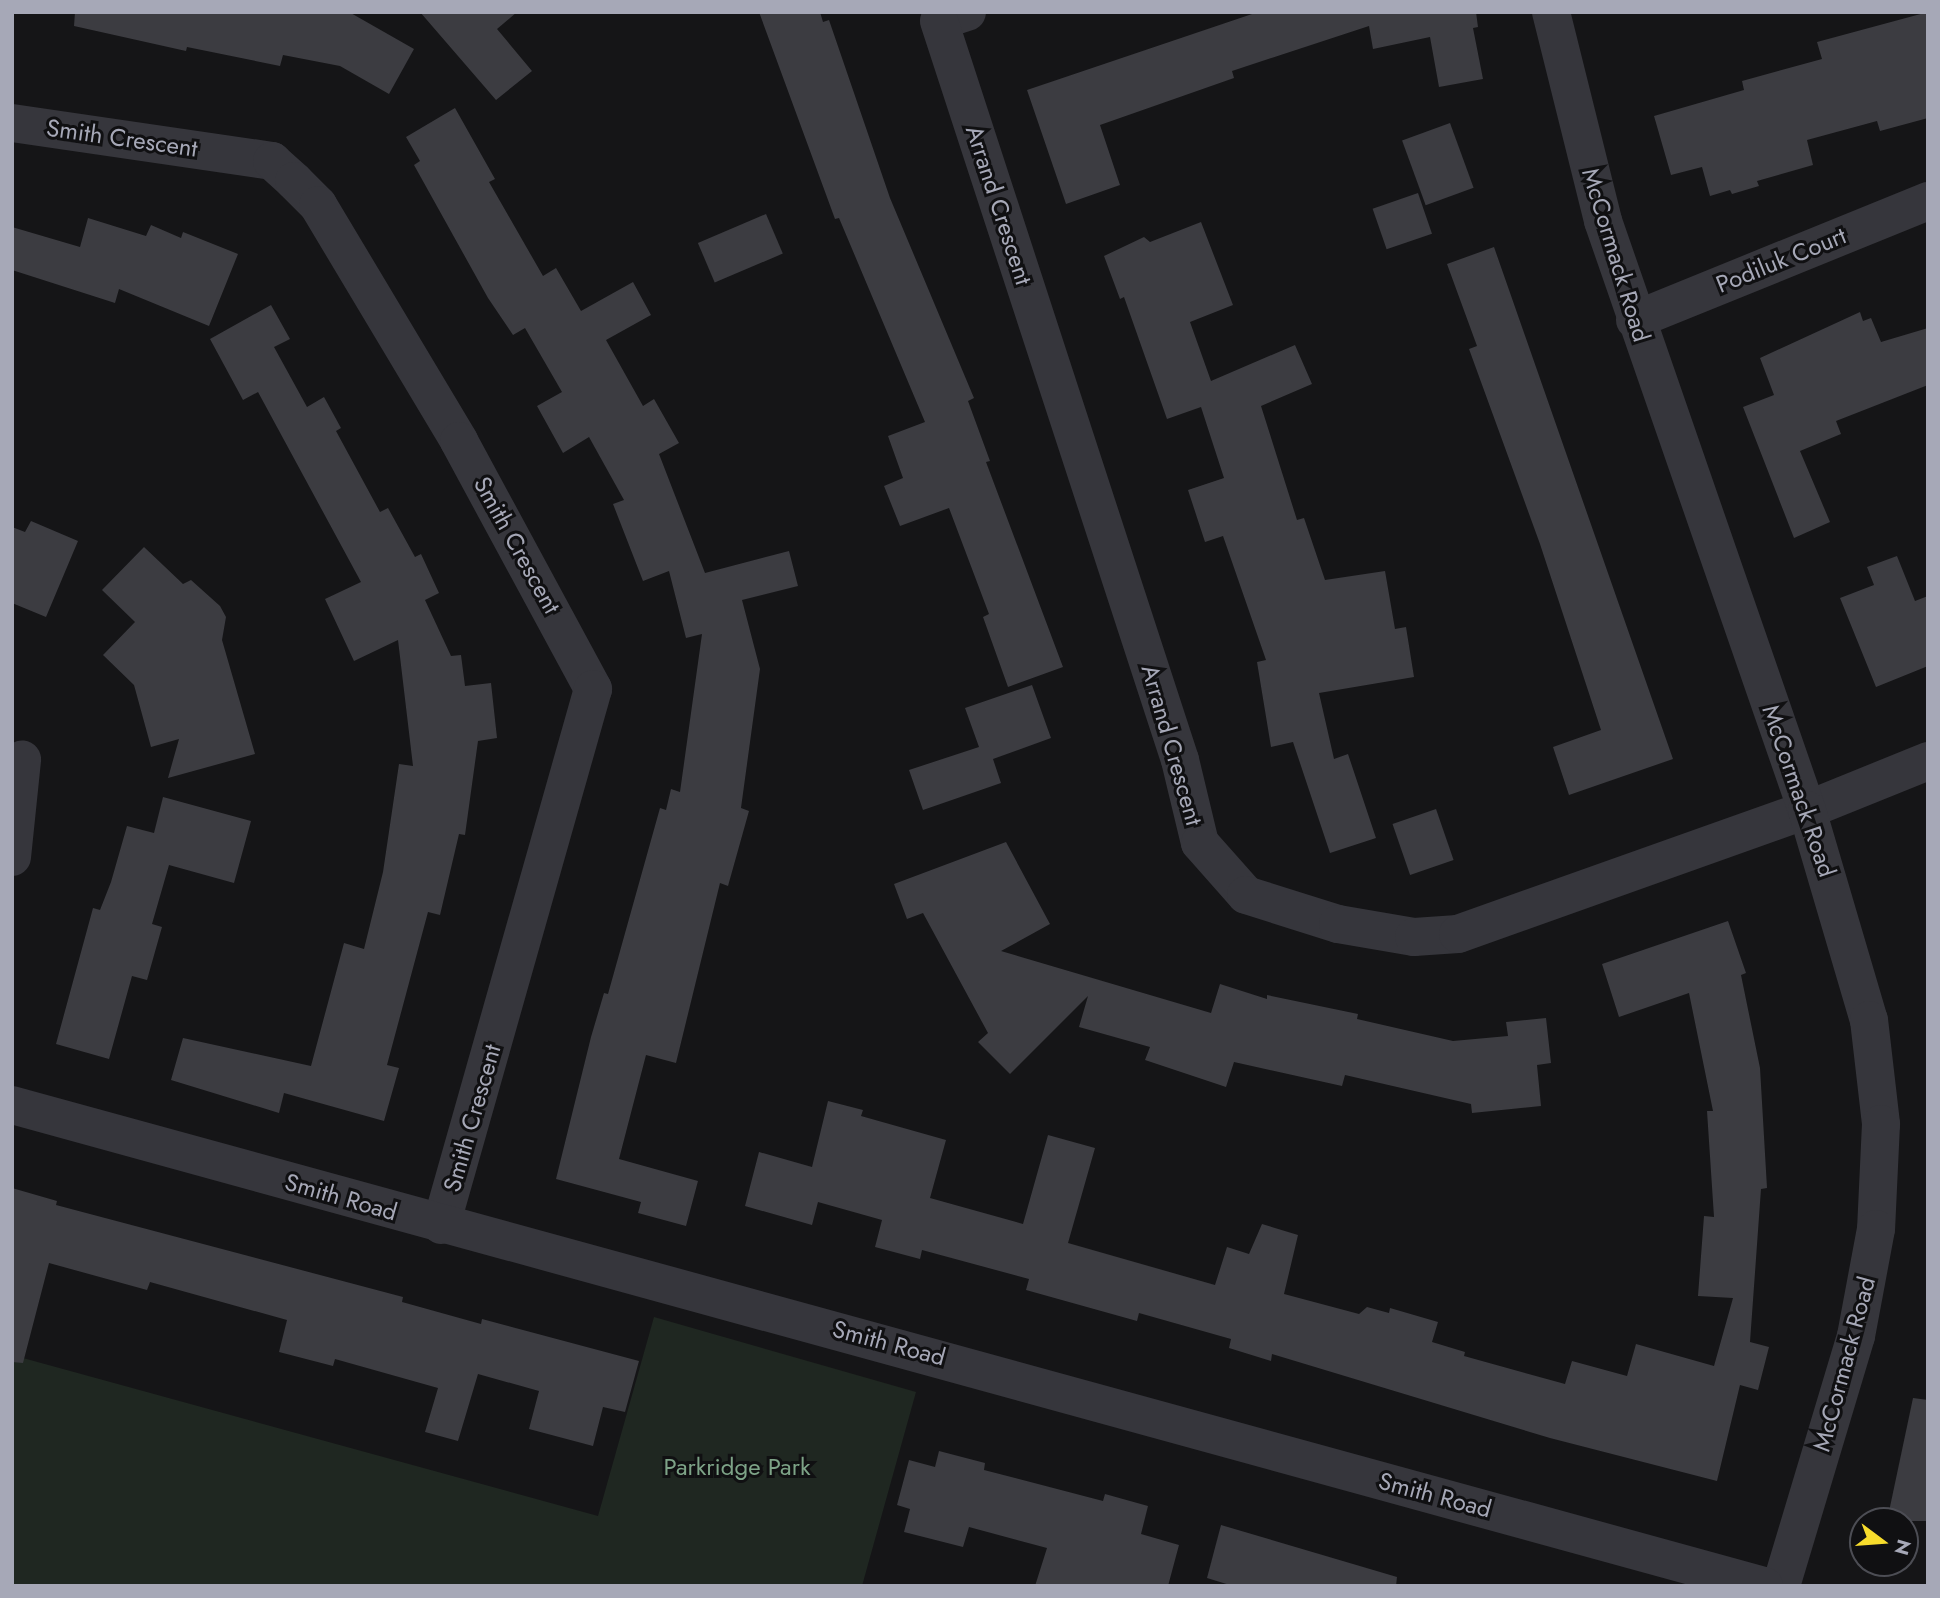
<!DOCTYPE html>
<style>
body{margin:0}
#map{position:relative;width:1940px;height:1598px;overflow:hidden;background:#151517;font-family:Jost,sans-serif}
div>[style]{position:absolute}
.green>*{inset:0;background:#1f2721}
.building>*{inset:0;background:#3c3c41;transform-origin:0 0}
.minor>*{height:38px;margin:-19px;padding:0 19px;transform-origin:19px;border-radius:19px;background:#36363c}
span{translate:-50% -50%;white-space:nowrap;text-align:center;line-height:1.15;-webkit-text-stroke:6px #101012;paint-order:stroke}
.street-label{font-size:24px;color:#a6a8b7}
.park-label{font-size:24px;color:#7da387}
.frame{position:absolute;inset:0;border:14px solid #a6a8b7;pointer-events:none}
.north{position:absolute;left:1849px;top:1507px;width:70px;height:70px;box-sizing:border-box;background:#101012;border:2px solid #4c4d54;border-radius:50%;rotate:106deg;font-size:19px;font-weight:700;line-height:28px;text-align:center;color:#a6a8b7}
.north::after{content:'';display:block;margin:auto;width:24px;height:32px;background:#f7dc2c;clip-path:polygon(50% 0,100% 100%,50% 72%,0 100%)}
</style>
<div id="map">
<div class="green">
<i style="clip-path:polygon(654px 1317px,916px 1392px,862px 1586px,12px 1586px,12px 1355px,598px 1516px)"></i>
</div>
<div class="building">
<i style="clip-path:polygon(75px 12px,349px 12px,414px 49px,389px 94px,340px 66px,283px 55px,280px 66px,187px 47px,186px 51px,74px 26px)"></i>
<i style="clip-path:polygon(420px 12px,517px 12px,497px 29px,532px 71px,496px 100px)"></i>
<i style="clip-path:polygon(759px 12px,820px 12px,823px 22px,829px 20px,890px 198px,974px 398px,968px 401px,990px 461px,986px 462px,1063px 667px,1008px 687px,983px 617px,989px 614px,949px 508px,900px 526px,884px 486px,903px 478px,888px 436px,925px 422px,839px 218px,835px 219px)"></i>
<i style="clip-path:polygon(1258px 12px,1476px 12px,1478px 27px,1473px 28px,1483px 79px,1439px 87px,1430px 37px,1373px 49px,1369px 26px,1232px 71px,1234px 78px,1100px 125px,1120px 185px,1066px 204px,1027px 90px)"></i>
<i style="clip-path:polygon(1928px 12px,1928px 118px,1880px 131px,1877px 121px,1807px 140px,1813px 165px,1757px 181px,1759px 186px,1732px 194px,1730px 190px,1710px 196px,1702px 167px,1671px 175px,1654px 116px,1744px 90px,1742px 81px,1822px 59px,1817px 42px)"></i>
<i style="clip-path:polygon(455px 108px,495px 179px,489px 182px,543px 276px,556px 268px,581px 311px,633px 282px,651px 315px,606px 340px,643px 406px,654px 399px,679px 443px,659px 454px,705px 573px,789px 551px,798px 586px,742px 600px,760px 669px,741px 808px,749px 811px,728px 886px,720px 883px,676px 1063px,646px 1055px,619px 1159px,698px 1181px,686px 1226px,638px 1213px,641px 1202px,556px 1179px,591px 1037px,604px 993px,608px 994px,660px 808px,666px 810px,671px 789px,680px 792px,702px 634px,686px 638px,669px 571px,643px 581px,613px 504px,624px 500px,589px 437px,563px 453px,537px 406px,562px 392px,525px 328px,513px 335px,488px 298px,414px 165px,420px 161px,406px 137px)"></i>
<i style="left:1450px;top:123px;width:69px;height:51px;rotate:70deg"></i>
<i style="left:1418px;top:193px;width:43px;height:48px;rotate:71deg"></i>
<i style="left:766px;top:214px;width:43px;height:74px;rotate:67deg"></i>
<i style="clip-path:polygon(88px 218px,146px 236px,151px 225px,181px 238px,183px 232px,238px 254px,209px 326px,119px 289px,115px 303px,12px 270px,12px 227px,80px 247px)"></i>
<i style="clip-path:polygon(1201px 222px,1233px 305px,1190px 322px,1211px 381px,1295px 345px,1312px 384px,1261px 406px,1297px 520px,1304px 518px,1325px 580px,1385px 571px,1395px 629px,1406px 627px,1414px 677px,1319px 693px,1334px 759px,1348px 754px,1376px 838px,1330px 853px,1293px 742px,1271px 747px,1257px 662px,1266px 660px,1223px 536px,1205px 542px,1188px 490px,1224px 478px,1201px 407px,1167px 419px,1124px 297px,1120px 299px,1104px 256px,1144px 237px,1150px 242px)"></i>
<i style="clip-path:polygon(1494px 247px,1673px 759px,1569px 795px,1553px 747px,1601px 730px,1540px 544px,1469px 349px,1477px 346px,1447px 264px)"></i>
<i style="clip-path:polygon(271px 305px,290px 339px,274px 347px,307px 407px,324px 397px,341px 428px,336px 431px,380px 512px,388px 508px,415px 557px,421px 554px,439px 593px,425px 600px,451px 656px,461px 655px,465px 686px,491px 683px,497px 738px,478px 741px,465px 835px,459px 834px,440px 915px,428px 912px,387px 1065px,399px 1068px,384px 1121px,284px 1093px,279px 1113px,171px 1080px,183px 1038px,311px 1066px,344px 943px,364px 949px,383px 872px,399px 764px,413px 766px,398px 640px,354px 661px,325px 599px,361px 582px,258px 392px,243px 400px,210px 339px)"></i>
<i style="clip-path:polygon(1860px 312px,1863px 321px,1871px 318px,1881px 342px,1928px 328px,1928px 385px,1836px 421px,1841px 434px,1800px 451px,1830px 522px,1794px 538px,1743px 407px,1774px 395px,1760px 358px)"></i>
<i style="clip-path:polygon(31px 521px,78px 541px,46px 617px,12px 603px,12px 527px,25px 532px)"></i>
<i style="clip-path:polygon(144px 547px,183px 584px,191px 580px,220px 606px,226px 617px,222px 640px,255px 754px,168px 778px,179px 739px,151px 747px,134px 685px,103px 655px,135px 622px,102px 590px)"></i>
<i style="clip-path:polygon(1897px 556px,1915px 601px,1928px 596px,1928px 666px,1876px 687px,1840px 598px,1874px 585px,1867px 567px)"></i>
<i style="clip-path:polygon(1032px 685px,1051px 738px,993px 759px,1001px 783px,923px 810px,909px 770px,979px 747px,965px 708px)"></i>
<i style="clip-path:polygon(163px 797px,251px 821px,234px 883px,169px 865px,152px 924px,162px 927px,147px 980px,132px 976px,109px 1059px,56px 1044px,93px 908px,100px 910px,111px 882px,127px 826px,154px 833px)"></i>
<i style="left:1436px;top:809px;width:54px;height:46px;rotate:71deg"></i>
<i style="clip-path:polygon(1006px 842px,1050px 924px,1001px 951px,1211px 1013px,1220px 984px,1267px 999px,1267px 995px,1358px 1014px,1357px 1019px,1453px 1041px,1508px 1036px,1506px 1022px,1546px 1018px,1551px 1063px,1537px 1065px,1541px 1106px,1472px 1113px,1471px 1104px,1345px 1075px,1342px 1086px,1234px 1062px,1226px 1087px,1145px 1060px,1150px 1047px,1079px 1027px,1088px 996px,1010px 1074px,978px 1042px,988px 1033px,923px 913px,907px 919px,894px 884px)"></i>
<i style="clip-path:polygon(1728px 921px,1746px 973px,1741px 975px,1760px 1068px,1767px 1188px,1761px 1189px,1750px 1342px,1769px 1347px,1758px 1390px,1740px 1385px,1717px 1481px,1550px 1438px,1272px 1354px,1271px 1361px,1229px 1348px,1231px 1339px,1139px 1313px,1137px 1321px,1026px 1290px,1029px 1279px,922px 1250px,920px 1259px,875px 1247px,882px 1220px,818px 1202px,812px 1225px,745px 1206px,759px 1152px,812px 1167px,828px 1101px,863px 1110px,861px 1116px,946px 1140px,930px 1198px,1023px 1224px,1048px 1135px,1095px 1148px,1068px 1243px,1215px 1285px,1227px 1247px,1249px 1254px,1262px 1224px,1298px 1235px,1284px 1294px,1359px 1314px,1367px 1307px,1389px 1313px,1390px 1308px,1438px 1322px,1432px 1342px,1465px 1352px,1464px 1356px,1565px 1384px,1572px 1361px,1627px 1376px,1636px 1344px,1714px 1366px,1733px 1298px,1698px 1296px,1704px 1216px,1714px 1217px,1707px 1111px,1713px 1111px,1689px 993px,1619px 1017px,1602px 964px)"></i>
<i style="clip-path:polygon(12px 1188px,57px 1201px,56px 1205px,403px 1297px,402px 1302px,481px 1324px,482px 1319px,639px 1361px,625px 1412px,603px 1407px,593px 1446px,529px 1429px,539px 1391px,478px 1374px,458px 1441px,425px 1432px,438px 1388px,335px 1359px,333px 1366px,279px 1352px,287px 1320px,150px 1282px,147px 1290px,49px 1263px,23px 1363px,12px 1362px)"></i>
<i style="clip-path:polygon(1913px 1398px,1928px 1400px,1928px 1521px,1887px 1521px)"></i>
<i style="clip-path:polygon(939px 1451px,985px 1463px,984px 1470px,1103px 1501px,1105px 1494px,1148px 1506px,1141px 1534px,1179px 1545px,1168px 1586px,1035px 1586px,1047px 1548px,969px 1527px,963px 1547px,904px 1532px,910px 1509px,897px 1505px,909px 1460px,935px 1467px)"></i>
<i style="clip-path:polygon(1221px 1525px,1397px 1577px,1396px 1586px,1233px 1586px,1207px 1578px)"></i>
</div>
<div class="minor">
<i style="left:967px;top:12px;width:29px;rotate:162deg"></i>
<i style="left:939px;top:21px;width:777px;rotate:71.94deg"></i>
<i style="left:1180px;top:760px;width:85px;rotate:76.5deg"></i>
<i style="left:1200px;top:843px;width:69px;rotate:48.5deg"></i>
<i style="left:1246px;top:895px;width:96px;rotate:17.5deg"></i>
<i style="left:1338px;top:924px;width:77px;rotate:9.7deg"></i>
<i style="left:1414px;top:937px;width:44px;rotate:-3.9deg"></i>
<i style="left:1458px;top:934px;width:370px;rotate:-19.6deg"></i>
<i style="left:1807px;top:810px;width:131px;rotate:-22deg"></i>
<i style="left:1551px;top:12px;width:215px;rotate:76deg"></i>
<i style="left:1603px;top:221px;width:623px;rotate:70.9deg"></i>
<i style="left:1807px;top:810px;width:219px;rotate:73.6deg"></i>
<i style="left:1869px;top:1020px;width:105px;rotate:83.4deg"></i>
<i style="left:1881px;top:1124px;width:105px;rotate:92.7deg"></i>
<i style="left:1876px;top:1229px;width:109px;rotate:100.6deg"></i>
<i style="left:1856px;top:1336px;width:261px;rotate:106.7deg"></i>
<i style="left:12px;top:123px;width:263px;rotate:8.3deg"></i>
<i style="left:272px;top:161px;width:30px;rotate:42deg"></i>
<i style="left:294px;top:181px;width:34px;rotate:45deg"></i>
<i style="left:318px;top:205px;width:275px;rotate:59.1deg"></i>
<i style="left:459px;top:441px;width:282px;rotate:61.6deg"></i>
<i style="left:593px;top:689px;width:557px;rotate:105.83deg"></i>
<i style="left:1635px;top:320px;width:316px;rotate:-22.1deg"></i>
<i style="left:12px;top:857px;width:98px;rotate:-84.1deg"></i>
<i style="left:12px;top:1105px;width:1817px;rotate:15.35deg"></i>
</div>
<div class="street-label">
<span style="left:122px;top:138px;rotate:8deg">Smith Crescent</span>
<span style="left:999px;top:205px;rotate:72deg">Arrand Crescent</span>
<span style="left:1616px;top:255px;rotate:73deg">McCormack Road</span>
<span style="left:1781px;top:260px;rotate:-22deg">Podiluk Court</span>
<span style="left:517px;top:545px;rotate:61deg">Smith Crescent</span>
<span style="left:1172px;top:745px;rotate:74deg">Arrand Crescent</span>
<span style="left:1799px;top:791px;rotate:71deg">McCormack Road</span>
<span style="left:472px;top:1118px;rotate:-74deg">Smith Crescent</span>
<span style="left:341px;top:1197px;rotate:16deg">Smith Road</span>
<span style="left:889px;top:1343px;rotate:15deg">Smith Road</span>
<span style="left:1844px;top:1364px;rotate:-75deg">McCormack Road</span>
<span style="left:1435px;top:1495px;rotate:15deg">Smith Road</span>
</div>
<div class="park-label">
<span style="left:737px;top:1467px">Parkridge Park</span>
</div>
<div class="frame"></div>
<div class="north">N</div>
</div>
